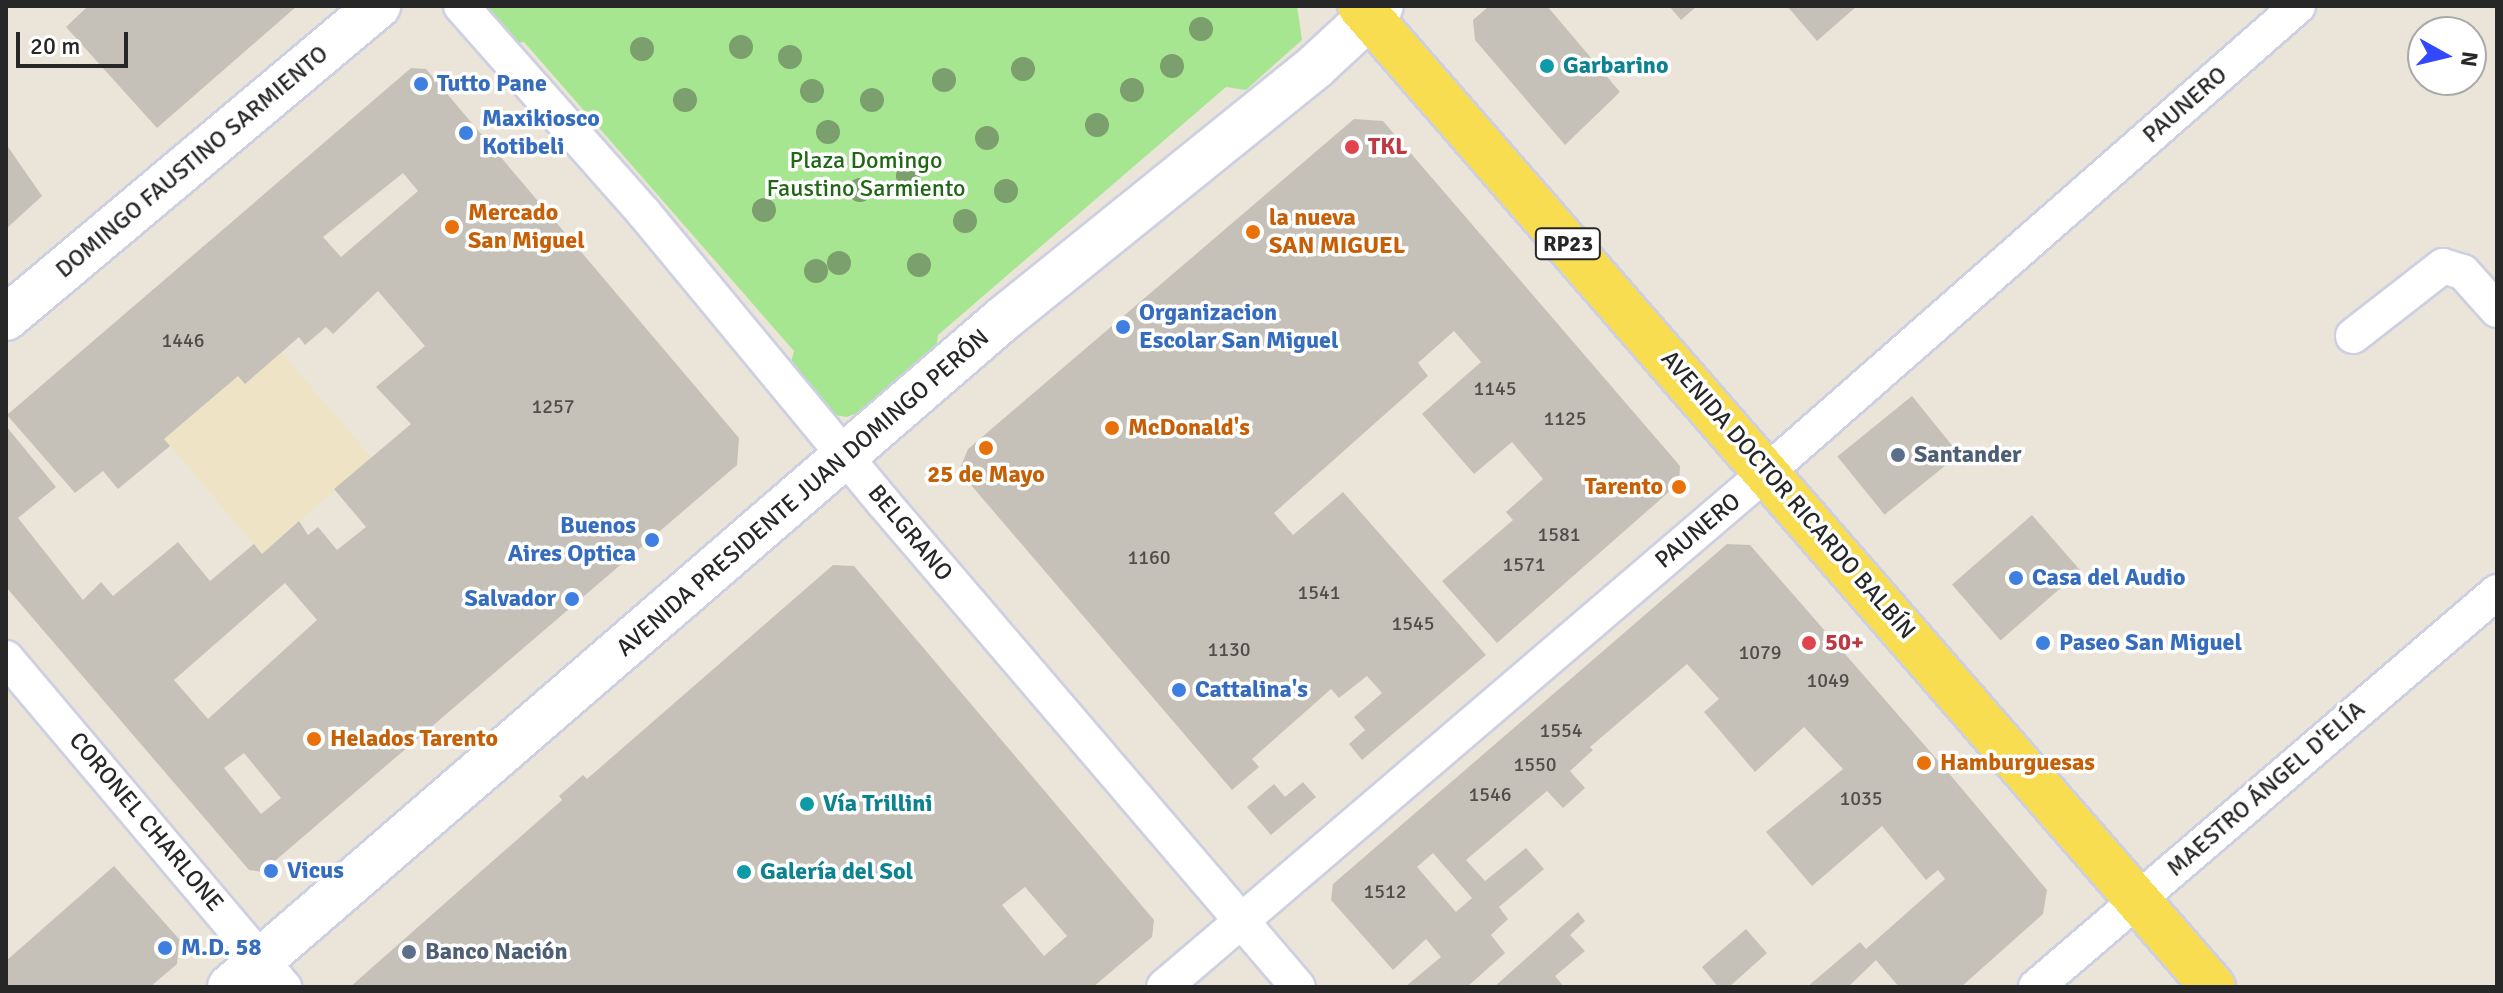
<!DOCTYPE html>
<meta charset="utf-8">
<style>
body{margin:0}
#map{position:relative;width:2503px;height:993px;overflow:hidden;background:#ebe4d8;font-family:Signika,sans-serif}
div>[style]{position:absolute}
.education>*{inset:0;background:#eee4c5}
.green>*{inset:0;background:#a7e690}
.building>*{inset:0;background:#c6c1b8;transform-origin:0 0}
.roads{filter:drop-shadow(2px 0 #cdcfe2) drop-shadow(-2px 0 #cdcfe2) drop-shadow(0 2px #cdcfe2) drop-shadow(0 -2px #cdcfe2)}
.minor>*{height:34px;margin:-17px;padding:0 17px;transform-origin:17px;border-radius:17px;background:#fff}
.secondary>*{height:44px;margin:-22px;padding:0 22px;transform-origin:22px;border-radius:22px;background:#fff}
.primary>*{height:44px;margin:-22px;padding:0 22px;transform-origin:22px;border-radius:22px;background:#f8dd50}
.trees>*{width:24px;height:24px;margin:-12px;border-radius:50%;background:#7b9f6d}
.dots>*{width:22px;height:22px;translate:-50% -50%;box-sizing:border-box;border:4px solid #fff;border-radius:50%}
span{translate:-50% -50%;white-space:nowrap;text-align:center;line-height:1.15;-webkit-text-stroke:7px #fff;paint-order:stroke}
.number-label{font-size:20px;color:#4f4e4b}
.number-label span{-webkit-text-stroke-width:0}
.shield-label span{padding:2px 6px;background:#fff;border:2px solid;border-radius:6px;-webkit-text-stroke-width:0}
.shield-label{font-size:22px;color:#272727;font-weight:700}
.culture-label{font-size:24px;color:#0d838f;font-weight:700}
.left{translate:0 -50%;text-align:left}
.shop-label{font-size:24px;color:#366cbe;font-weight:700}
.right{translate:-100% -50%;text-align:right}
.street-label{font-size:24px;color:#272727}
.health-label{font-size:24px;color:#be3a42;font-weight:700}
.park-label{font-size:24px;color:#206715}
.food-label{font-size:24px;color:#c56008;font-weight:700}
.service-label{font-size:24px;color:#4e5e75;font-weight:700}
.frame{position:absolute;inset:0;border:8px solid #272727;pointer-events:none}
.north{position:absolute;left:2407px;top:16px;width:80px;height:80px;box-sizing:border-box;background:#fff;border:2px solid #a9a9a9;border-radius:50%;rotate:98deg;font-size:22px;font-weight:700;line-height:32px;text-align:center;color:#272727}
.north::after{content:'';display:block;margin:auto;width:28px;height:36px;background:#3148ff;clip-path:polygon(50% 0,100% 100%,50% 72%,0 100%)}
.scale{position:absolute;left:16px;top:32px;width:112px;height:36px;box-sizing:border-box;border:4px solid #272727;border-top:0;padding-left:10px;font-size:24px;line-height:28px;white-space:nowrap;color:#272727;-webkit-text-stroke:6px #fff;paint-order:stroke}
</style>
<div id="map">
<div class="education">
<i style="clip-path:polygon(226px 287px,372px 458px,262px 554px,87px 348px)"></i>
</div>
<div class="green">
<i style="clip-path:polygon(479px 6px,1297px 6px,1302px 40px,1246px 90px,1226px 87px,938px 335px,935px 357px,877px 405px,847px 417px,821px 413px,787px 377px,794px 351px,524px 42px,499px 45px)"></i>
</div>
<div class="building">
<i style="clip-path:polygon(88px 6px,297px 6px,157px 128px,66px 27px)"></i>
<i style="clip-path:polygon(1489px 6px,1547px 6px,1620px 92px,1565px 145px,1475px 40px,1473px 20px)"></i>
<i style="clip-path:polygon(1669px 6px,1697px 6px,1681px 20px)"></i>
<i style="clip-path:polygon(1787px 6px,1857px 6px,1817px 41px)"></i>
<i style="clip-path:polygon(evenodd,411px 68px,426px 69px,739px 438px,737px 465px,262px 872px,249px 870px,6px 587px,6px 426px,56px 487px,18px 518px,83px 600px,101px 582px,113px 596px,178px 542px,210px 581px,254px 544px,262px 554px,299px 521px,308px 535px,318px 527px,337px 550px,366px 527px,334px 489px,411px 424px,376px 387px,425px 346px,378px 291px,333px 334px,326px 327px,305px 345px,299px 337px,245px 384px,238px 376px,164px 439px,170px 446px,118px 489px,103px 471px,75px 493px,7px 415px,411px 68px,403px 173px,418px 191px,341px 257px,323px 237px,403px 173px,411px 68px,285px 583px,317px 620px,208px 719px,174px 680px,285px 583px,411px 68px,244px 753px,281px 798px,261px 814px,224px 768px,244px 753px)"></i>
<i style="clip-path:polygon(1354px 119px,1383px 121px,1680px 466px,1679px 483px,1497px 643px,1442px 581px,1513px 520px,1506px 512px,1543px 479px,1512px 442px,1474px 474px,1422px 414px,1481px 362px,1454px 331px,1418px 363px,1428px 376px,1274px 513px,1293px 535px,1343px 492px,1486px 655px,1362px 760px,1349px 744px,1365px 730px,1354px 717px,1382px 693px,1367px 676px,1339px 698px,1331px 689px,1252px 759px,1259px 767px,1232px 790px,965px 478px,961px 466px,968px 449px)"></i>
<i style="clip-path:polygon(6px 144px,42px 196px,6px 229px)"></i>
<i style="left:1912px;top:396px;width:75px;height:96px;rotate:51deg"></i>
<i style="left:2032px;top:515px;width:74px;height:106px;rotate:49deg"></i>
<i style="clip-path:polygon(evenodd,1727px 544px,1750px 545px,1947px 771px,2047px 890px,2043px 914px,1961px 987px,1899px 987px,1876px 960px,1848px 987px,1807px 987px,1860px 942px,1866px 949px,1945px 879px,1938px 870px,1926px 880px,1882px 826px,1812px 886px,1766px 832px,1843px 769px,1804px 727px,1755px 772px,1704px 712px,1719px 699px,1687px 664px,1590px 747px,1593px 750px,1570px 771px,1585px 788px,1563px 808px,1547px 791px,1466px 860px,1485px 881px,1526px 848px,1544px 869px,1499px 907px,1508px 919px,1491px 935px,1505px 953px,1467px 987px,1405px 987px,1441px 957px,1426px 939px,1393px 970px,1331px 900px,1333px 884px,1727px 544px,1433px 853px,1472px 898px,1456px 912px,1417px 867px,1433px 853px)"></i>
<i style="clip-path:polygon(evenodd,833px 565px,854px 566px,1154px 920px,1152px 937px,1093px 987px,350px 987px,562px 800px,559px 796px,583px 775px,587px 779px,833px 565px,1025px 887px,1067px 936px,1044px 956px,1002px 905px,1025px 887px)"></i>
<i style="clip-path:polygon(1303px 782px,1316px 797px,1271px 835px,1247px 807px,1274px 784px,1285px 797px)"></i>
<i style="clip-path:polygon(114px 866px,179px 939px,177px 964px,150px 987px,6px 987px,6px 961px)"></i>
<i style="clip-path:polygon(1578px 912px,1585px 921px,1570px 935px,1585px 951px,1555px 976px,1564px 987px,1494px 987px)"></i>
<i style="clip-path:polygon(1746px 929px,1767px 953px,1729px 987px,1718px 987px,1702px 967px)"></i>
</div>
<div class="roads">
<div class="minor">
<i style="left:461px;top:6px;width:276px;rotate:48.5deg"></i>
<i style="left:644px;top:213px;width:375px;rotate:50.4deg"></i>
<i style="left:883px;top:502px;width:638px;rotate:49.45deg"></i>
<i style="left:2353px;top:336px;width:114px;rotate:-37.9deg"></i>
<i style="left:2443px;top:266px;width:21px;rotate:17deg"></i>
<i style="left:2463px;top:272px;width:51px;rotate:48.2deg"></i>
<i style="left:6px;top:658px;width:431px;rotate:49.8deg"></i>
<i style="left:1164px;top:987px;width:794px;rotate:-40.51deg"></i>
<i style="left:1768px;top:471px;width:705px;rotate:-41.26deg"></i>
<i style="left:2036px;top:987px;width:607px;rotate:-40.59deg"></i>
</div>
<div class="secondary">
<i style="left:6px;top:318px;width:486px;rotate:-40deg"></i>
<i style="left:230px;top:987px;width:1023px;rotate:-40.84deg"></i>
<i style="left:1004px;top:318px;width:401px;rotate:-38.9deg"></i>
<i style="left:1316px;top:66px;width:88px;rotate:-42.7deg"></i>
</div>
<div class="primary">
<i style="left:1360px;top:6px;width:1300px;rotate:48.99deg"></i>
</div>
</div>
<div class="trees">
<i style="left:1201px;top:29px"></i>
<i style="left:741px;top:47px"></i>
<i style="left:642px;top:49px"></i>
<i style="left:790px;top:57px"></i>
<i style="left:1172px;top:66px"></i>
<i style="left:1023px;top:69px"></i>
<i style="left:944px;top:80px"></i>
<i style="left:1132px;top:90px"></i>
<i style="left:812px;top:91px"></i>
<i style="left:685px;top:100px"></i>
<i style="left:872px;top:100px"></i>
<i style="left:1097px;top:125px"></i>
<i style="left:828px;top:132px"></i>
<i style="left:987px;top:138px"></i>
<i style="left:908px;top:176px"></i>
<i style="left:860px;top:190px"></i>
<i style="left:1006px;top:191px"></i>
<i style="left:764px;top:210px"></i>
<i style="left:965px;top:221px"></i>
<i style="left:839px;top:263px"></i>
<i style="left:919px;top:265px"></i>
<i style="left:816px;top:271px"></i>
</div>
<div class="dots">
<i style="left:1547px;top:66px;background:#0f9aa8"></i>
<i style="left:421px;top:84px;background:#3f7fe0"></i>
<i style="left:466px;top:133px;background:#3f7fe0"></i>
<i style="left:1352px;top:147px;background:#e0444e"></i>
<i style="left:452px;top:227px;background:#e8710a"></i>
<i style="left:1253px;top:232px;background:#e8710a"></i>
<i style="left:1123px;top:327px;background:#3f7fe0"></i>
<i style="left:1112px;top:428px;background:#e8710a"></i>
<i style="left:986px;top:448px;background:#e8710a"></i>
<i style="left:1898px;top:455px;background:#5c6f8a"></i>
<i style="left:1679px;top:487px;background:#e8710a"></i>
<i style="left:652px;top:540px;background:#3f7fe0"></i>
<i style="left:2016px;top:578px;background:#3f7fe0"></i>
<i style="left:572px;top:599px;background:#3f7fe0"></i>
<i style="left:1809px;top:643px;background:#e0444e"></i>
<i style="left:2043px;top:643px;background:#3f7fe0"></i>
<i style="left:1179px;top:690px;background:#3f7fe0"></i>
<i style="left:314px;top:739px;background:#e8710a"></i>
<i style="left:1924px;top:763px;background:#e8710a"></i>
<i style="left:807px;top:804px;background:#0f9aa8"></i>
<i style="left:271px;top:871px;background:#3f7fe0"></i>
<i style="left:744px;top:872px;background:#0f9aa8"></i>
<i style="left:165px;top:948px;background:#3f7fe0"></i>
<i style="left:409px;top:952px;background:#5c6f8a"></i>
</div>
<div class="number-label">
<span style="left:183px;top:340px">1446</span>
<span style="left:1495px;top:388px">1145</span>
<span style="left:553px;top:406px">1257</span>
<span style="left:1565px;top:418px">1125</span>
<span style="left:1559px;top:534px">1581</span>
<span style="left:1149px;top:557px">1160</span>
<span style="left:1524px;top:564px">1571</span>
<span style="left:1319px;top:592px">1541</span>
<span style="left:1413px;top:623px">1545</span>
<span style="left:1229px;top:649px">1130</span>
<span style="left:1760px;top:652px">1079</span>
<span style="left:1828px;top:680px">1049</span>
<span style="left:1561px;top:730px">1554</span>
<span style="left:1535px;top:764px">1550</span>
<span style="left:1490px;top:794px">1546</span>
<span style="left:1861px;top:798px">1035</span>
<span style="left:1385px;top:891px">1512</span>
</div>
<div class="shield-label">
<span style="left:1568px;top:244px">RP23</span>
</div>
<div class="culture-label">
<span class="left" style="left:1563px;top:66px">Garbarino</span>
<span class="left" style="left:823px;top:804px">Vía Trillini</span>
<span class="left" style="left:760px;top:872px">Galería del Sol</span>
</div>
<div class="shop-label">
<span class="left" style="left:437px;top:84px">Tutto Pane</span>
<span class="left" style="left:482px;top:133px">Maxikiosco<br>Kotibeli</span>
<span class="left" style="left:1139px;top:327px">Organizacion<br>Escolar San Miguel</span>
<span class="right" style="left:636px;top:540px">Buenos<br>Aires Optica</span>
<span class="left" style="left:2032px;top:578px">Casa del Audio</span>
<span class="right" style="left:556px;top:599px">Salvador</span>
<span class="left" style="left:2059px;top:643px">Paseo San Miguel</span>
<span class="left" style="left:1195px;top:690px">Cattalina's</span>
<span class="left" style="left:287px;top:871px">Vicus</span>
<span class="left" style="left:181px;top:948px">M.D. 58</span>
</div>
<div class="street-label">
<span style="left:2185px;top:105px;rotate:-41deg">PAUNERO</span>
<span style="left:192px;top:162px;rotate:-40deg">DOMINGO FAUSTINO SARMIENTO</span>
<span style="left:803px;top:493px;rotate:-41deg">AVENIDA PRESIDENTE JUAN DOMINGO PERÓN</span>
<span style="left:1788px;top:495px;rotate:49deg">AVENIDA DOCTOR RICARDO BALBÍN</span>
<span style="left:1698px;top:531px;rotate:-40deg">PAUNERO</span>
<span style="left:910px;top:533px;rotate:50deg">BELGRANO</span>
<span style="left:2266px;top:789px;rotate:-41deg">MAESTRO ÁNGEL D'ELÍA</span>
<span style="left:146px;top:822px;rotate:50deg">CORONEL CHARLONE</span>
</div>
<div class="health-label">
<span class="left" style="left:1368px;top:147px">TKL</span>
<span class="left" style="left:1825px;top:643px">50+</span>
</div>
<div class="park-label">
<span style="left:866px;top:175px">Plaza Domingo<br>Faustino Sarmiento</span>
</div>
<div class="food-label">
<span class="left" style="left:468px;top:227px">Mercado<br>San Miguel</span>
<span class="left" style="left:1269px;top:232px">la nueva<br>SAN MIGUEL</span>
<span class="left" style="left:1128px;top:428px">McDonald's</span>
<span style="left:986px;top:475px">25 de Mayo</span>
<span class="right" style="left:1663px;top:487px">Tarento</span>
<span class="left" style="left:330px;top:739px">Helados Tarento</span>
<span class="left" style="left:1940px;top:763px">Hamburguesas</span>
</div>
<div class="service-label">
<span class="left" style="left:1914px;top:455px">Santander</span>
<span class="left" style="left:425px;top:952px">Banco Nación</span>
</div>
<div class="frame"></div>
<div class="north">N</div>
<div class="scale">20 m</div>
</div>
